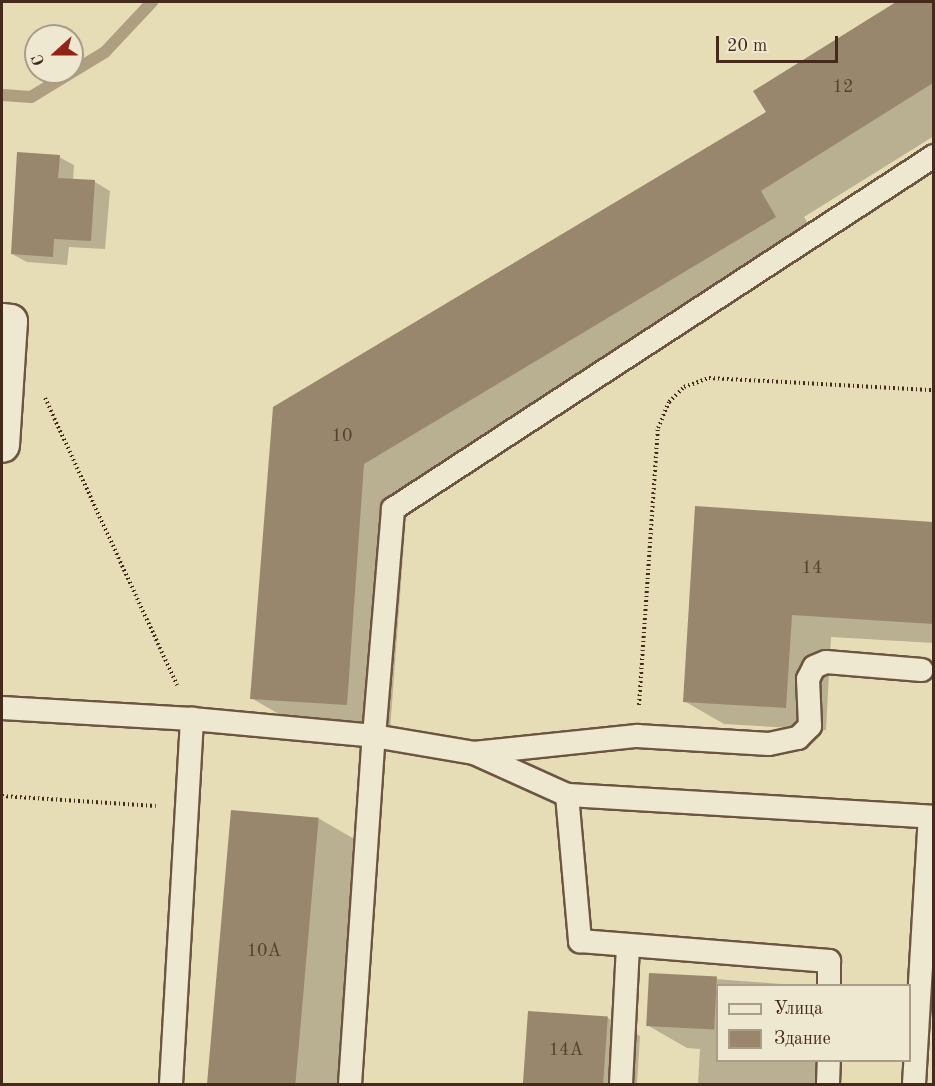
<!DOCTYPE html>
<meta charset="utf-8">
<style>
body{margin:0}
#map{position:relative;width:935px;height:1086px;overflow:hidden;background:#e6dcb6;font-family:"Old Standard TT",serif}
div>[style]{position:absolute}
.shadow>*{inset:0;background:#0003}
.stream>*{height:12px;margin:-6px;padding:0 6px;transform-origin:6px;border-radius:6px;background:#af9f81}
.building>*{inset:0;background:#98876c;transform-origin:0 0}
.path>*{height:4px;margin-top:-2px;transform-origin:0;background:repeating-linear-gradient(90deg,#432a1b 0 1.5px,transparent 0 4.5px)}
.roads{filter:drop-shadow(2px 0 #6c5642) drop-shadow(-2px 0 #6c5642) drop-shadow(0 2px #6c5642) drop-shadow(0 -2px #6c5642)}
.service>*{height:22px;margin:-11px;padding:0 11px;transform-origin:11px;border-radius:11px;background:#efe8d0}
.minor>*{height:33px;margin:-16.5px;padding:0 16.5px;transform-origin:16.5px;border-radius:16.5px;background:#efe8d0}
span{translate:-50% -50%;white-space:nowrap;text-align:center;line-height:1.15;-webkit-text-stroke:5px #efe8d0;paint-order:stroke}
.number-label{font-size:18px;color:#58412f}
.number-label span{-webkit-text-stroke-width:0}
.frame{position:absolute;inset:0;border:3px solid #432a1b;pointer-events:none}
.legend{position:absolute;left:716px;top:984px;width:195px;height:78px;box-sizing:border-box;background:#efe8d0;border:2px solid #aa9c88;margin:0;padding:8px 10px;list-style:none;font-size:18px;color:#432a1b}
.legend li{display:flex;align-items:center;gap:12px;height:30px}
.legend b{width:30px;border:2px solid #aa9c88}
.north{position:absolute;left:24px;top:24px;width:60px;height:60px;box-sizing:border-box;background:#efe8d0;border:2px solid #aa9c88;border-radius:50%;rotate:249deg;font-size:16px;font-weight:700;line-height:24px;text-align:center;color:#432a1b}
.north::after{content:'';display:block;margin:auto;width:21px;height:27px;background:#8f2418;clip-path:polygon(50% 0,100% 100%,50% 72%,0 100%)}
.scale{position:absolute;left:716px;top:36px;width:122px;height:27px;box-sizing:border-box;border:3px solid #432a1b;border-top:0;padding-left:8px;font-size:18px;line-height:21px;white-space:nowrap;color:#432a1b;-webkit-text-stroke:4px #efe8d0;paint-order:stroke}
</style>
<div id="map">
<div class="shadow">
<i style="clip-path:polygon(898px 2px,934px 2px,934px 136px,804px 217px,819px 242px,408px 489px,390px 730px,295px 723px,251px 698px,275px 408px,768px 112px,755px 92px)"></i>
<i style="clip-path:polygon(59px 157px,74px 165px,73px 180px,95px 182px,110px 191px,105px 249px,69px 247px,67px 265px,27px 262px,12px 254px)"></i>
<i style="clip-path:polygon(697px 508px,934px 523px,934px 643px,831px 637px,826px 730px,724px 724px,684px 701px)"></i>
<i style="clip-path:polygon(233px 811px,318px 818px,368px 847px,348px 1084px,210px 1084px)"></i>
<i style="clip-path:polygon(650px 974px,806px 986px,718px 986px,718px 1060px,839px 1060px,838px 1084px,698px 1084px,700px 1049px,687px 1048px,647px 1025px)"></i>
<i style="clip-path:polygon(530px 1013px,608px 1018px,640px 1036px,637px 1084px,525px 1084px)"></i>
</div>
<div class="stream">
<i style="left:2px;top:95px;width:29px;rotate:4deg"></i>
<i style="left:31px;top:97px;width:87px;rotate:-31.3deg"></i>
<i style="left:105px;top:52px;width:69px;rotate:-46.8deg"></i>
</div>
<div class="building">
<i style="clip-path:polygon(896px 2px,933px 2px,933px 83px,761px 191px,776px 217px,364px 464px,347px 705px,250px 699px,273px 407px,766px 112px,753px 91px)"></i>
<i style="clip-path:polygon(17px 152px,60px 155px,58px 178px,95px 180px,91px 241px,54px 239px,53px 257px,11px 254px)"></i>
<i style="clip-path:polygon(695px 506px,933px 522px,933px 624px,792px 615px,786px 708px,683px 702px)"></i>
<i style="left:231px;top:810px;width:88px;height:275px;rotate:5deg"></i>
<i style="left:649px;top:973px;width:68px;height:53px;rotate:3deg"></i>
<i style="left:528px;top:1011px;width:80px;height:73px;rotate:4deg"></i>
</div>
<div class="path">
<i style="left:45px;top:398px;width:316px;rotate:65.3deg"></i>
<i style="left:639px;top:705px;width:278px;rotate:-86.1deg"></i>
<i style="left:658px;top:428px;width:28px;rotate:-67deg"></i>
<i style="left:669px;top:402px;width:21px;rotate:-45deg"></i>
<i style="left:684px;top:387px;width:27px;rotate:-20deg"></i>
<i style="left:709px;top:378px;width:225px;rotate:3.1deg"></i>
<i style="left:2px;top:796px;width:154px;rotate:3.7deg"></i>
</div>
<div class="roads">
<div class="service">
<i style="left:2px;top:708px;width:190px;rotate:3.3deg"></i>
<i style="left:192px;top:719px;width:183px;rotate:5.3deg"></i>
<i style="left:374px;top:736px;width:228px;rotate:-85.2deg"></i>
<i style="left:393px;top:509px;width:646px;rotate:-33.12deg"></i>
<i style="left:474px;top:753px;width:164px;rotate:-6deg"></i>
<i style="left:637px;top:736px;width:132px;rotate:3.5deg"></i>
<i style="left:769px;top:744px;width:30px;rotate:-12deg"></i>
<i style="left:798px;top:738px;width:17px;rotate:-45deg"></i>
<i style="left:810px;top:726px;width:47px;rotate:-92.4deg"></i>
<i style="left:808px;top:679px;width:13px;rotate:-63deg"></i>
<i style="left:814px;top:667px;width:13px;rotate:-23deg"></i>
<i style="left:826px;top:662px;width:96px;rotate:4.8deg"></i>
<i style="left:567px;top:795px;width:368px;rotate:3.4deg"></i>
<i style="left:171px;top:1084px;width:366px;rotate:-86.7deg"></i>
<i style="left:350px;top:1084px;width:349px;rotate:-86.1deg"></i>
<i style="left:374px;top:736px;width:101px;rotate:9.6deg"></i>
<i style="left:474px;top:753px;width:102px;rotate:24.3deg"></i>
<i style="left:567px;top:795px;width:147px;rotate:84.9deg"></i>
<i style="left:580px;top:941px;width:250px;rotate:4.6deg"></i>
<i style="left:829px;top:961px;width:25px;rotate:90deg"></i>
<i style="left:621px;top:1084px;width:136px;rotate:-87.1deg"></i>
<i style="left:828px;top:1084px;width:24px;rotate:-88deg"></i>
<i style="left:914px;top:1084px;width:267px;rotate:-86.6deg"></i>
</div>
<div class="minor">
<i style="left:2px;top:320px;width:8px;rotate:7deg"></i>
<i style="left:10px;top:321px;width:124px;rotate:93.7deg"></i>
</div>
</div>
<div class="number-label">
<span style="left:843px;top:87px">12</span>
<span style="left:342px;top:436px">10</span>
<span style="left:812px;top:568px">14</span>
<span style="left:264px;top:951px">10А</span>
<span style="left:566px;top:1050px">14А</span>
</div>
<div class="frame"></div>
<ul class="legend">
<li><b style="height:8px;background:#efe8d0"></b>Улица</li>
<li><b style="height:16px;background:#98876c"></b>Здание</li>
</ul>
<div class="north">С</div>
<div class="scale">20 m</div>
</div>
